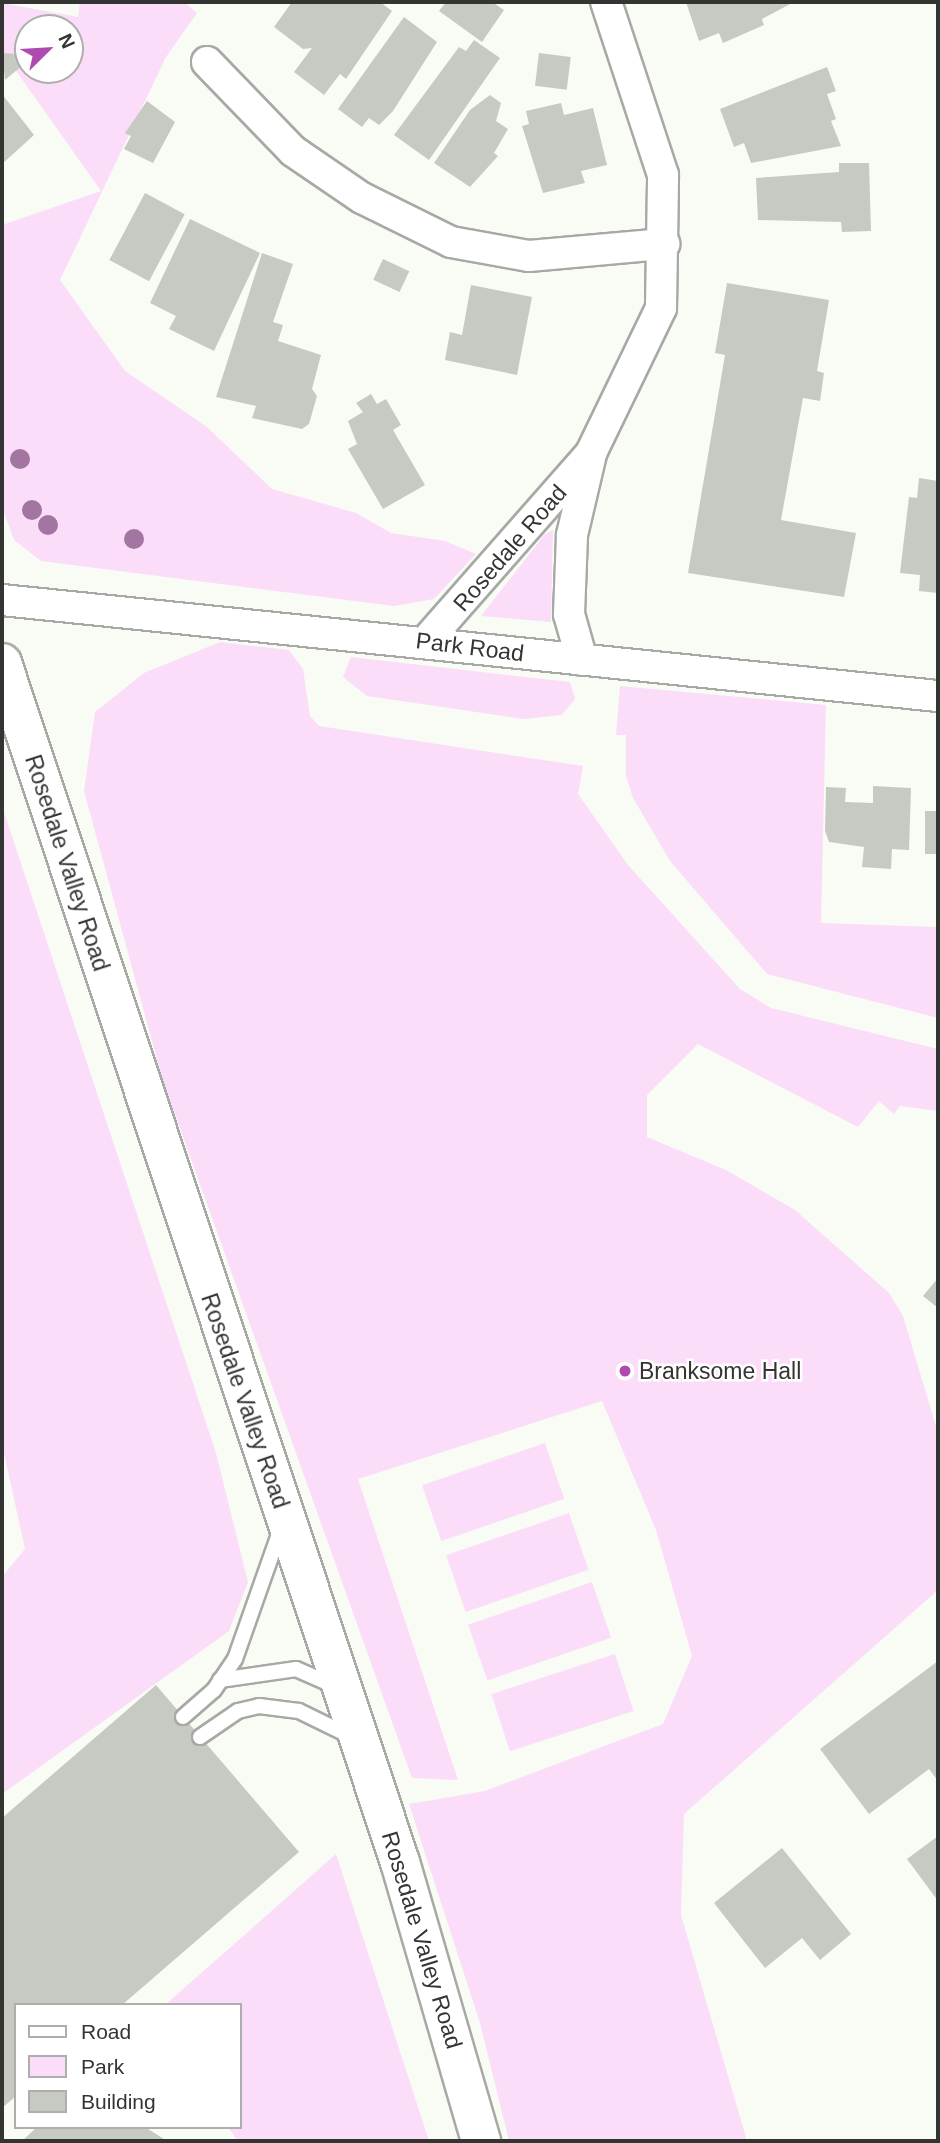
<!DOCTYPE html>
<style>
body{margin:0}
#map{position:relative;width:940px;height:2143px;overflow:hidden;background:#f8fcf5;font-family:Helvetica,sans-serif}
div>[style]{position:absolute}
.green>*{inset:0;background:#fbddf9;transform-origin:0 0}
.building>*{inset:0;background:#c6cac3;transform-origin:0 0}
.roads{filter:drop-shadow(2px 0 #a7aaa4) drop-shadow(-2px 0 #a7aaa4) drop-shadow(0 2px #a7aaa4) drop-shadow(0 -2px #a7aaa4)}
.lane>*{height:14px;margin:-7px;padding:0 7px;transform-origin:7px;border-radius:7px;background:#fff}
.street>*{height:30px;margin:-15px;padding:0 15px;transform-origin:15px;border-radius:15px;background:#fff}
.secondary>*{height:38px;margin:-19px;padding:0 19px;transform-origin:19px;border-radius:19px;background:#fff}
.trees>*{width:20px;height:20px;margin:-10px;border-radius:50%;background:#a376a2}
.dots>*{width:19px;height:19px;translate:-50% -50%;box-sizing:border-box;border:4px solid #fff;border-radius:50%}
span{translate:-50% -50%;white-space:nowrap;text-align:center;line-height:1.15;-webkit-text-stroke:5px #fff;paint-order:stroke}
.street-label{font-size:23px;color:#343533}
.poi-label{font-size:23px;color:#343533}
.left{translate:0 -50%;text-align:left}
.frame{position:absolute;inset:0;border:4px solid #343533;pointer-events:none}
.legend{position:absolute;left:14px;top:2003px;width:228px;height:126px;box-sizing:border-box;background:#fff;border:2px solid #aeaead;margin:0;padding:9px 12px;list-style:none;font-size:21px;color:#343533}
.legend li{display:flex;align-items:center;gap:14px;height:35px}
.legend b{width:35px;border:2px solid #aeaead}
.north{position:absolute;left:14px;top:14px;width:70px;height:70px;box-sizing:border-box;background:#fff;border:2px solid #aeaead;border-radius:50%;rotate:66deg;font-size:19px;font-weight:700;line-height:28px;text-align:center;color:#343533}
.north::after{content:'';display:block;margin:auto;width:24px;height:32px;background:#af4aae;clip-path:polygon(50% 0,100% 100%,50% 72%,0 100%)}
</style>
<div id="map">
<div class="green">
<i style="clip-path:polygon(evenodd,80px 2px,184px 2px,197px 13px,166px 57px,60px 280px,125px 371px,207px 427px,272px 489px,356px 513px,391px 533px,445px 541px,476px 554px,434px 599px,394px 606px,41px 561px,14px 540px,2px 507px,2px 225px,101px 191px,2px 51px,2px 3px,78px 17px,80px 2px,28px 28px,70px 28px,70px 70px,28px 70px,28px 28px)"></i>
<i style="clip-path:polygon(553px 530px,551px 622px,481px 616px,545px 534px)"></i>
<i style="clip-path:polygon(220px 642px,289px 650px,303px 669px,310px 716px,319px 726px,583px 766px,578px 794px,628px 865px,740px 989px,771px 1008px,938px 1049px,938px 1111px,900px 1106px,894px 1114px,879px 1101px,858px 1127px,698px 1044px,647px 1095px,647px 1137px,726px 1170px,795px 1210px,889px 1293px,903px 1316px,938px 1433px,938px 1590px,684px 1814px,681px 1915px,747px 2141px,509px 2141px,480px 2023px,409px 1804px,485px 1791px,663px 1724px,692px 1656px,656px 1530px,602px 1401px,358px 1479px,458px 1780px,412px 1778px,162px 1078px,84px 791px,95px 712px,144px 673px)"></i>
<i style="clip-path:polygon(351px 657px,570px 682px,575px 699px,562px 715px,523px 719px,367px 696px,343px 677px)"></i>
<i style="clip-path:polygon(620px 686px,826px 705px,821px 923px,938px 927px,938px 1018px,767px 974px,670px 861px,633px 798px,626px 776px,626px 735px,616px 735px)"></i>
<i style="clip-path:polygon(2px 806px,216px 1453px,248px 1582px,229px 1631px,2px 1794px,2px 1577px,25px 1549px,2px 1444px)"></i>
<i style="left:545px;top:1443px;width:59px;height:130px;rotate:71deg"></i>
<i style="left:569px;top:1513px;width:60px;height:130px;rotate:71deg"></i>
<i style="left:592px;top:1582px;width:59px;height:131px;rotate:71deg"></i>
<i style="left:615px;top:1654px;width:60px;height:130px;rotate:72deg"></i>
<i style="clip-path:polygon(336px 1854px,429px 2141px,238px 2141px,228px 2127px,240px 2127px,240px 2005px,165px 2005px)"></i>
</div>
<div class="building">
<i style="clip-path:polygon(292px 2px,380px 2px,392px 11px,346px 79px,340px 74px,324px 95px,294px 72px,312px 48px,303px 49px,274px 27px)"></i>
<i style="clip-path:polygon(446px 2px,492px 2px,504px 10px,482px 42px,439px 11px)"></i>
<i style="clip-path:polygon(686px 2px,794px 2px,762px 19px,764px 25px,723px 43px,719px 33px,699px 41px)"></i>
<i style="clip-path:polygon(404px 17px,437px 42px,393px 111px,379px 125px,369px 118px,362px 127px,338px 109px)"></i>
<i style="clip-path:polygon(474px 40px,500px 58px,429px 160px,394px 135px,459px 47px,466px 51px)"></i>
<i style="clip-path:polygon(2px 53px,17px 54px,24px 64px,5px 80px)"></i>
<i style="left:539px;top:53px;width:32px;height:33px;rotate:7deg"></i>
<i style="clip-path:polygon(827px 67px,836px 91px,827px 94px,836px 119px,831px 121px,841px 146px,751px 163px,744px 143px,734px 147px,720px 109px)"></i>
<i style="clip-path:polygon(2px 94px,34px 135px,2px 164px)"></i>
<i style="clip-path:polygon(490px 95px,501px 103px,496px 121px,508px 129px,494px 153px,498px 156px,470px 187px,434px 163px,470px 110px)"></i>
<i style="clip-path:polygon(147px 101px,175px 122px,153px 163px,124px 149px,131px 136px,125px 133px)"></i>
<i style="clip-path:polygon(561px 103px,564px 115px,593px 108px,607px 165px,581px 171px,585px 183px,543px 193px,522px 126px,529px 124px,526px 111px)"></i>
<i style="clip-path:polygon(839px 163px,869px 163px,871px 231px,842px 232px,841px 222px,758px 220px,756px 178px,839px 172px)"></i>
<i style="left:145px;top:193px;width:45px;height:76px;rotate:28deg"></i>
<i style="clip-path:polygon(190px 219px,260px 253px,214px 351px,169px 329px,176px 316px,150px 303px)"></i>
<i style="clip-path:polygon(262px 253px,293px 264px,273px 322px,283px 325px,278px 341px,321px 355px,312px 389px,317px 396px,309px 424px,302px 429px,252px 418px,256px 406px,216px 397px)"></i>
<i style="left:383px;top:259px;width:29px;height:23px;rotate:25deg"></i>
<i style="clip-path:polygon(727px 283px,829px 300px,817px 371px,824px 373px,820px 401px,803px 398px,781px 520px,856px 533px,844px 597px,688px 573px,725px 355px,715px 353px)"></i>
<i style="clip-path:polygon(471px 285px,532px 297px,517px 375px,445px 360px,450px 332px,462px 335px)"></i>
<i style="clip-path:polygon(371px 394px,377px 404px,386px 399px,401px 425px,393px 430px,425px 485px,383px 509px,348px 449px,357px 444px,348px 421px,363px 412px,356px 403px)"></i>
<i style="clip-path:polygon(919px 478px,938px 481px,938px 593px,919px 591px,920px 575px,900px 573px,909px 497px,917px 498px)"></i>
<i style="clip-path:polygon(873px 786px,911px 788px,909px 850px,892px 849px,891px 869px,862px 867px,864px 847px,829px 842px,825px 831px,826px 787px,846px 788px,845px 802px,873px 803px)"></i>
<i style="left:925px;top:811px;width:13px;height:43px"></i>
<i style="clip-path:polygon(938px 1278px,938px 1308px,923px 1296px)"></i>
<i style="clip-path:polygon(938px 1661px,938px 1781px,929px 1769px,869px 1814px,820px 1749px)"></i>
<i style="clip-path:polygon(156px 1685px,299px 1852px,122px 2005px,16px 2005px,16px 2096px,2px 2108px,2px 1818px)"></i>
<i style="clip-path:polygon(938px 1836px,938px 1901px,907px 1859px)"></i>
<i style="clip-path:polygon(782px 1848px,851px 1934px,820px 1960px,802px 1938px,765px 1968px,714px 1903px)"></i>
<i style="clip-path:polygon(37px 2127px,145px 2127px,167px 2141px,22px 2141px)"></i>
</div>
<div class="roads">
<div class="lane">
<i style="left:220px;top:1680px;width:77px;rotate:-8.2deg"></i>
<i style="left:296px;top:1669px;width:43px;rotate:23.6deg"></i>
<i style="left:183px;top:1717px;width:41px;rotate:-41.1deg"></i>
<i style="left:214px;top:1690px;width:37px;rotate:-56deg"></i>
<i style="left:235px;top:1659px;width:136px;rotate:-70.6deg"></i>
<i style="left:200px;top:1737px;width:46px;rotate:-34.4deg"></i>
<i style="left:238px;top:1711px;width:22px;rotate:-13deg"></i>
<i style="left:259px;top:1706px;width:40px;rotate:7.1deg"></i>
<i style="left:299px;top:1711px;width:59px;rotate:26.1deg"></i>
</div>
<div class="street">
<i style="left:207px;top:62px;width:124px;rotate:46deg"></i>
<i style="left:293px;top:151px;width:83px;rotate:34.3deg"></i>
<i style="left:362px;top:198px;width:99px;rotate:26.3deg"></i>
<i style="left:451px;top:242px;width:79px;rotate:10.2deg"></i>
<i style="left:529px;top:256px;width:136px;rotate:-5.1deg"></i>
<i style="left:2px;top:600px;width:941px;rotate:5.86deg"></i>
<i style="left:427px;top:640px;width:249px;rotate:-48.7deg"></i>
<i style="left:591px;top:453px;width:161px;rotate:-64.2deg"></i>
<i style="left:661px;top:308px;width:133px;rotate:-89.1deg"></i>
<i style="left:663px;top:175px;width:182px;rotate:-108.2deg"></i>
<i style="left:582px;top:660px;width:48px;rotate:-105.8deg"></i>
<i style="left:569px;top:614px;width:79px;rotate:-87.8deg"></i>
<i style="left:572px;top:535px;width:79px;rotate:-76.8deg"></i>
</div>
<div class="secondary">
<i style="left:2px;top:663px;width:1263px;rotate:71.64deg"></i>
<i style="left:400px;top:1862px;width:291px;rotate:73.8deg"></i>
</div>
</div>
<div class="trees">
<i style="left:20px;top:459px"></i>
<i style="left:32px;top:510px"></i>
<i style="left:48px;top:525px"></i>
<i style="left:134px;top:539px"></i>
</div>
<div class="dots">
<i style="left:625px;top:1371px;background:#af4aae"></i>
</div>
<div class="street-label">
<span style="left:510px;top:548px;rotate:-49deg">Rosedale Road</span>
<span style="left:470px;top:647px;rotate:7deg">Park Road</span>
<span style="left:67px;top:863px;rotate:72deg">Rosedale Valley Road</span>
<span style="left:245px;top:1401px;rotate:71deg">Rosedale Valley Road</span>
<span style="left:422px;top:1940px;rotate:73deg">Rosedale Valley Road</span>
</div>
<div class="poi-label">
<span class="left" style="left:639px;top:1371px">Branksome Hall</span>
</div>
<div class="frame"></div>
<ul class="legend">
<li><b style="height:9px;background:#fff"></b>Road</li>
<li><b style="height:19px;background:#fbddf9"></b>Park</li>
<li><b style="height:19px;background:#c6cac3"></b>Building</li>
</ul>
<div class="north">N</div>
</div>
